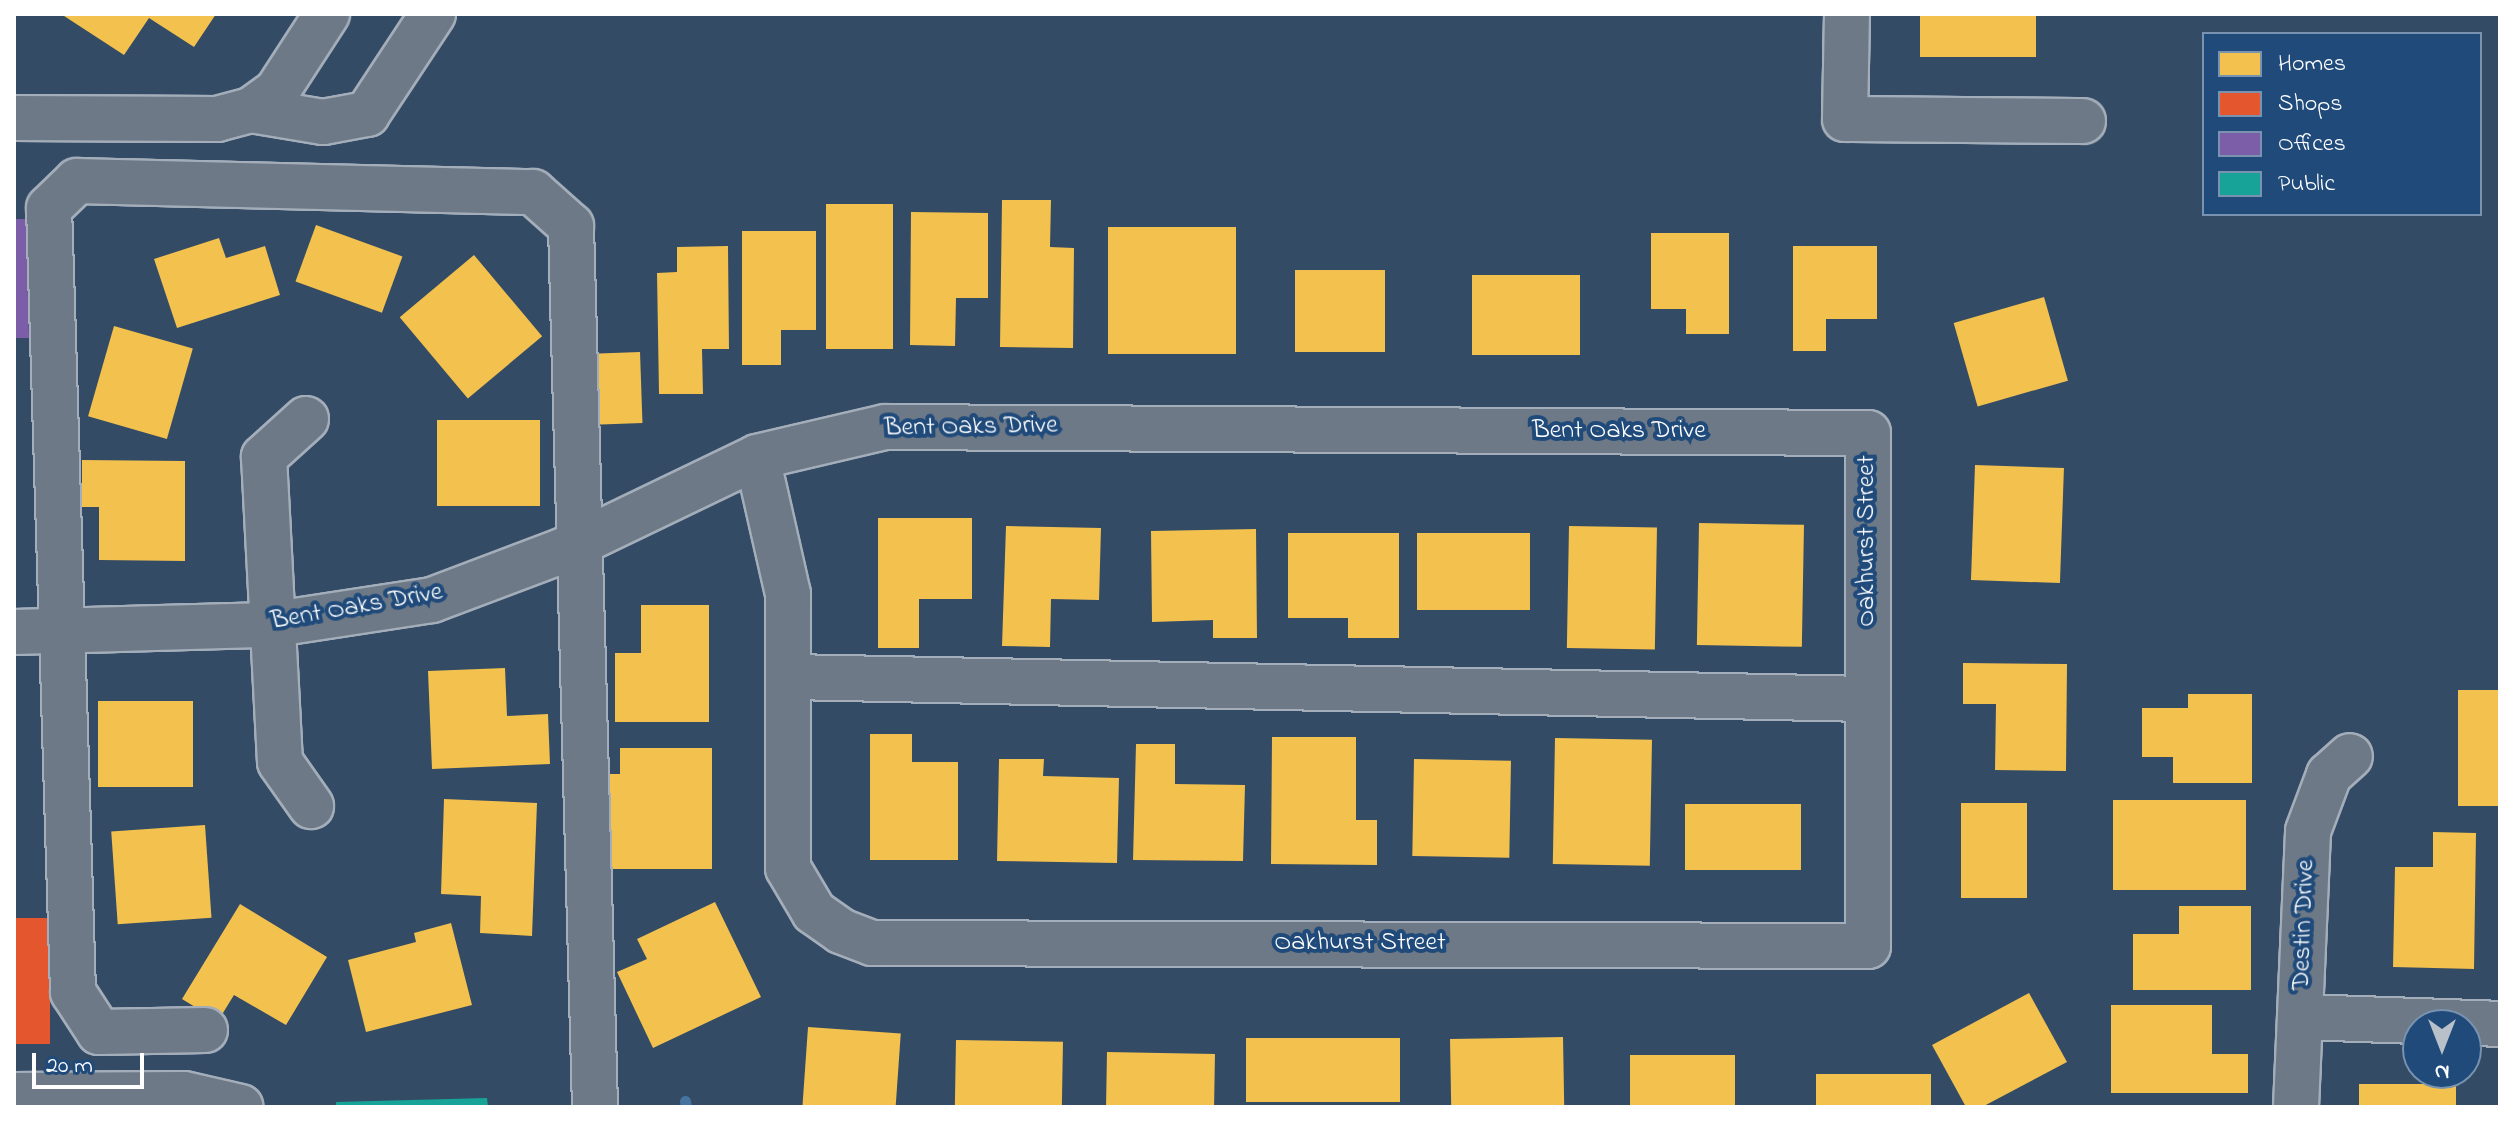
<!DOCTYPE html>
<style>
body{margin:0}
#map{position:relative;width:2514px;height:1121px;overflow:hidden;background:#344b65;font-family:"Indie Flower",sans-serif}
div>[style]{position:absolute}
.homes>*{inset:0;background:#f2c14e;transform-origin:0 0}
.shops>*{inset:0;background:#e4572e;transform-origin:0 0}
.offices>*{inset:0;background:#7b5ea7}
.public>*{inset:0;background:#17a398}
.stream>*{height:11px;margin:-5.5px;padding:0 5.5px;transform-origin:5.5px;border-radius:5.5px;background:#46749f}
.roads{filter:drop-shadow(2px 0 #a4aeba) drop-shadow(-2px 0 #a4aeba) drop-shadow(0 2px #a4aeba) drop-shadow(0 -2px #a4aeba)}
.minor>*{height:44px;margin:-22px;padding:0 22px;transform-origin:22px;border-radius:22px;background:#6d7986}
span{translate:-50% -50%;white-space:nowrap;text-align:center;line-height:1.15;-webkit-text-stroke:8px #1f4a7a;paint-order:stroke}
.street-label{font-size:26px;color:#fff}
.frame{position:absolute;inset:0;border:16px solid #fff;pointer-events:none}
.legend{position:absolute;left:2202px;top:32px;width:280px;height:184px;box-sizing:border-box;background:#1f4a7a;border:2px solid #7992af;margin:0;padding:10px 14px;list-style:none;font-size:24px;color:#fff}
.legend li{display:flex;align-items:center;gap:16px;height:40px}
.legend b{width:40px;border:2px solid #7992af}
.north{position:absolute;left:2402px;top:1009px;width:80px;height:80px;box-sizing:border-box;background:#1f4a7a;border:2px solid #7992af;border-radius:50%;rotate:180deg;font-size:22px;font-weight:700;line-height:32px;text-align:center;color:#fff}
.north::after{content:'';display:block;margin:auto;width:28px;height:36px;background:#b8c0c9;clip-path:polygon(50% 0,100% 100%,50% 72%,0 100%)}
.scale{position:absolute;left:32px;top:1053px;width:112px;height:36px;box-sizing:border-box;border:4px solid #fff;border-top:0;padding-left:10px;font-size:24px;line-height:28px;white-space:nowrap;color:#fff;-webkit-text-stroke:6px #1f4a7a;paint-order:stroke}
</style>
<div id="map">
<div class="homes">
<i style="clip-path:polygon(61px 14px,216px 14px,194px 47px,149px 18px,124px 55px)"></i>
<i style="left:1920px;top:14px;width:116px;height:43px"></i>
<i style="clip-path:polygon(1002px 200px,1051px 200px,1050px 247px,1074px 248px,1073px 348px,1000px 347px)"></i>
<i style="left:826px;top:204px;width:67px;height:145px"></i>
<i style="clip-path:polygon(911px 212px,988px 213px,988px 298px,956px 298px,955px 346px,910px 345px)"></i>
<i style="left:316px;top:225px;width:92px;height:60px;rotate:20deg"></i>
<i style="left:1108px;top:227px;width:128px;height:127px"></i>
<i style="clip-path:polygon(742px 231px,816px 231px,816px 330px,781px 330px,781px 365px,742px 365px)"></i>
<i style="clip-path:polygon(1651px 233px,1729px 233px,1729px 334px,1686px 334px,1686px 309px,1651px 309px)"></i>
<i style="clip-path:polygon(219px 238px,226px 258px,265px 246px,280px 295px,177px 328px,154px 259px)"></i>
<i style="clip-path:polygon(728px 246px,729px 349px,702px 349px,703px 394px,659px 394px,657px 273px,677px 272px,677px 247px)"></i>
<i style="clip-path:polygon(1793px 246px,1877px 246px,1877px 319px,1826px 319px,1826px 351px,1793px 351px)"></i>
<i style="left:474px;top:255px;width:106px;height:97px;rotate:50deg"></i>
<i style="left:1295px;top:270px;width:90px;height:82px"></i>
<i style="left:1472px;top:275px;width:108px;height:80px"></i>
<i style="left:2044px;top:297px;width:87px;height:94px;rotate:74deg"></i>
<i style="left:114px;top:326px;width:82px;height:94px;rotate:16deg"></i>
<i style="left:640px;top:352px;width:71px;height:55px;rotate:88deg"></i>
<i style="left:437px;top:420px;width:103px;height:86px"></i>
<i style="clip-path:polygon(82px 460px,185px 461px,185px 561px,99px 560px,99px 507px,82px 507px)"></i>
<i style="left:1975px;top:465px;width:89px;height:115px;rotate:2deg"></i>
<i style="clip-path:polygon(878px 518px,972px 518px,972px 599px,919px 599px,919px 648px,878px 648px)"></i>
<i style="left:1699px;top:523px;width:105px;height:122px;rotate:1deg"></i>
<i style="clip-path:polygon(1006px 526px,1101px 528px,1099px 600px,1051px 599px,1050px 647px,1002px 646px)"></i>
<i style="left:1569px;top:526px;width:88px;height:122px;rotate:1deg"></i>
<i style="clip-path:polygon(1256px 529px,1257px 638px,1213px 638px,1213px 620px,1152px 622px,1151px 531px)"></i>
<i style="clip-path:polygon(1288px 533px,1399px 533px,1399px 638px,1348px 638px,1348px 618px,1288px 618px)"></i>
<i style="left:1417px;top:533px;width:113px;height:77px"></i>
<i style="clip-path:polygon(641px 605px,709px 605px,709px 722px,615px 722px,615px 653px,641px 653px)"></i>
<i style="clip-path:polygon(1963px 663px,2067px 664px,2066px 771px,1995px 770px,1996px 704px,1963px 704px)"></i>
<i style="clip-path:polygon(505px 668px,507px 716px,548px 714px,550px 764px,432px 769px,428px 671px)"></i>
<i style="left:2500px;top:690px;width:116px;height:42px;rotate:90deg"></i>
<i style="clip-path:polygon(2188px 694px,2252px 694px,2252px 783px,2173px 783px,2173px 757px,2142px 757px,2142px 708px,2188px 708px)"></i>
<i style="left:98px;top:701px;width:95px;height:86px"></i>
<i style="clip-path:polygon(870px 734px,912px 734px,912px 762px,958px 762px,958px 860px,870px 860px)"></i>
<i style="clip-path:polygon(1272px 737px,1356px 737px,1356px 820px,1377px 820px,1377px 865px,1271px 864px)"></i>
<i style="left:1555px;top:738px;width:97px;height:126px;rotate:1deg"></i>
<i style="clip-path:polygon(1136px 744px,1175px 744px,1175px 784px,1245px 785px,1243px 861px,1133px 860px)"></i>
<i style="clip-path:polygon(620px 748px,712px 748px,712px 869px,605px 869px,605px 774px,620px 774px)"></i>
<i style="clip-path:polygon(999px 759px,1044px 759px,1043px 776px,1119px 778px,1117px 863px,997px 861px)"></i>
<i style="left:1414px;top:759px;width:97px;height:97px;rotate:1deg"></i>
<i style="clip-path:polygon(444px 799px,537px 803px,532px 936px,480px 933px,481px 896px,441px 894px)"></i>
<i style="left:2113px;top:800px;width:133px;height:90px"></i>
<i style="left:1961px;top:803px;width:66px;height:95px"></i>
<i style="left:1685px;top:804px;width:116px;height:66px"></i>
<i style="left:205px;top:825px;width:93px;height:94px;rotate:86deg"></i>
<i style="clip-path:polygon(2433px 832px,2476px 833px,2474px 969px,2393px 967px,2395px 867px,2433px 867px)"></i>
<i style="clip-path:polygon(715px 902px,761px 997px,653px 1048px,617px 972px,647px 959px,637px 939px)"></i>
<i style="clip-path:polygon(240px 904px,327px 957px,286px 1025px,234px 995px,218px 1021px,182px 999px)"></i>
<i style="clip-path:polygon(2179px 906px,2251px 906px,2251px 990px,2133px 990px,2133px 934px,2179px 934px)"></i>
<i style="clip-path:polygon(451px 923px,472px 1005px,366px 1032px,348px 960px,416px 942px,414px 933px)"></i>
<i style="clip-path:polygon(2029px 993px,2067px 1062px,1982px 1107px,1966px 1107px,1932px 1045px)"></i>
<i style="clip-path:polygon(2111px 1005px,2212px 1005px,2212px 1054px,2248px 1054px,2248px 1093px,2111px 1093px)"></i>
<i style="left:808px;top:1027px;width:93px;height:80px;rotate:4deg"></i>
<i style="left:1563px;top:1037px;width:70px;height:113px;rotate:89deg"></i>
<i style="left:1246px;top:1038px;width:154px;height:64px"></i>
<i style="left:956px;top:1040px;width:107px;height:67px;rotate:1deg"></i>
<i style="left:1107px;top:1052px;width:108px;height:55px;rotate:1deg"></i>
<i style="left:1630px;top:1055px;width:105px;height:52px"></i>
<i style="left:1816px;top:1074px;width:115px;height:33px"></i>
<i style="left:2359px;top:1084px;width:97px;height:23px"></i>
</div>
<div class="shops">
<i style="left:14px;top:918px;width:36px;height:126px"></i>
</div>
<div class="offices">
<i style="clip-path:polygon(14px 219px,26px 219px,29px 338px,14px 338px)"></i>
</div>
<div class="public">
<i style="clip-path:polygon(487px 1098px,488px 1107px,336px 1107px,336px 1102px)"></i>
</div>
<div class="stream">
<i style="left:685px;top:1101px;width:6px;rotate:81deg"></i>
</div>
<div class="roads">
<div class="minor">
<i style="left:1847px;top:14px;width:105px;rotate:91.1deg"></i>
<i style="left:1845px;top:119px;width:238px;rotate:0.5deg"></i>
<i style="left:251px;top:110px;width:73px;rotate:9.5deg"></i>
<i style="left:323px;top:122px;width:45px;rotate:-10.3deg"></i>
<i style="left:367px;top:114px;width:120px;rotate:-56.6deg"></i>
<i style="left:14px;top:118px;width:203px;rotate:0.3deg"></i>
<i style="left:217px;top:119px;width:35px;rotate:-15deg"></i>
<i style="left:251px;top:110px;width:32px;rotate:-36deg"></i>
<i style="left:277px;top:91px;width:92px;rotate:-57deg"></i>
<i style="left:306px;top:419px;width:57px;rotate:137.9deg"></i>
<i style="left:264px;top:457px;width:305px;rotate:87deg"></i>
<i style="left:280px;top:762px;width:54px;rotate:54.8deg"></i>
<i style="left:14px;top:632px;width:255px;rotate:-1.6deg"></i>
<i style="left:269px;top:625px;width:165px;rotate:-8.7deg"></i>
<i style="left:432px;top:600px;width:139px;rotate:-20.7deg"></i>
<i style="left:562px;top:551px;width:216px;rotate:-25.7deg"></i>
<i style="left:757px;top:457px;width:131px;rotate:-13.2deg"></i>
<i style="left:885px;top:427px;width:983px;rotate:0.35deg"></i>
<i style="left:1868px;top:433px;width:513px;rotate:90deg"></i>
<i style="left:1868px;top:946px;width:996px;rotate:-179.83deg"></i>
<i style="left:872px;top:943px;width:33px;rotate:-159deg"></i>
<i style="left:841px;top:931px;width:33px;rotate:-145deg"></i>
<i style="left:814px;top:912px;width:51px;rotate:-120.6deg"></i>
<i style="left:788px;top:868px;width:274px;rotate:-90deg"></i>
<i style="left:788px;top:594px;width:140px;rotate:-102.8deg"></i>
<i style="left:790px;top:677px;width:1078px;rotate:1.17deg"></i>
<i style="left:2302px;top:1017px;width:198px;rotate:2deg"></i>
<i style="left:205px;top:1030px;width:106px;rotate:178.9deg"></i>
<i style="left:99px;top:1032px;width:48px;rotate:-123deg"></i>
<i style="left:73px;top:992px;width:784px;rotate:-91.75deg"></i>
<i style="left:49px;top:208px;width:39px;rotate:-44deg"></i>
<i style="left:77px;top:181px;width:456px;rotate:1.4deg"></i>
<i style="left:533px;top:192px;width:51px;rotate:41.8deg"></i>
<i style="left:571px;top:226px;width:881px;rotate:88.44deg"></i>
<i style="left:14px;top:1095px;width:170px;rotate:-0.3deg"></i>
<i style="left:184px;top:1094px;width:58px;rotate:12.8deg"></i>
<i style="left:2296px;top:1107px;width:276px;rotate:-87.5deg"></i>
<i style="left:2308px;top:831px;width:60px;rotate:-69.4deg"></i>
<i style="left:2329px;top:775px;width:28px;rotate:-42deg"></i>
</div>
</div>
<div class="street-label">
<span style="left:971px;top:428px;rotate:-1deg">Bent Oaks Drive</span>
<span style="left:1619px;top:432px">Bent Oaks Drive</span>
<span style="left:1868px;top:541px;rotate:-90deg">Oakhurst Street</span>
<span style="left:357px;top:608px;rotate:-10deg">Bent Oaks Drive</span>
<span style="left:2305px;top:925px;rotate:-88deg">Destin Drive</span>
<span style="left:1360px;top:944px">Oakhurst Street</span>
</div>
<div class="frame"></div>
<ul class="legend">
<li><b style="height:22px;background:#f2c14e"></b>Homes</li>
<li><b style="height:22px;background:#e4572e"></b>Shops</li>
<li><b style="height:22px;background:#7b5ea7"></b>Offices</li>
<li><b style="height:22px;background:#17a398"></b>Public</li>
</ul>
<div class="north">N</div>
<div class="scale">20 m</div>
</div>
